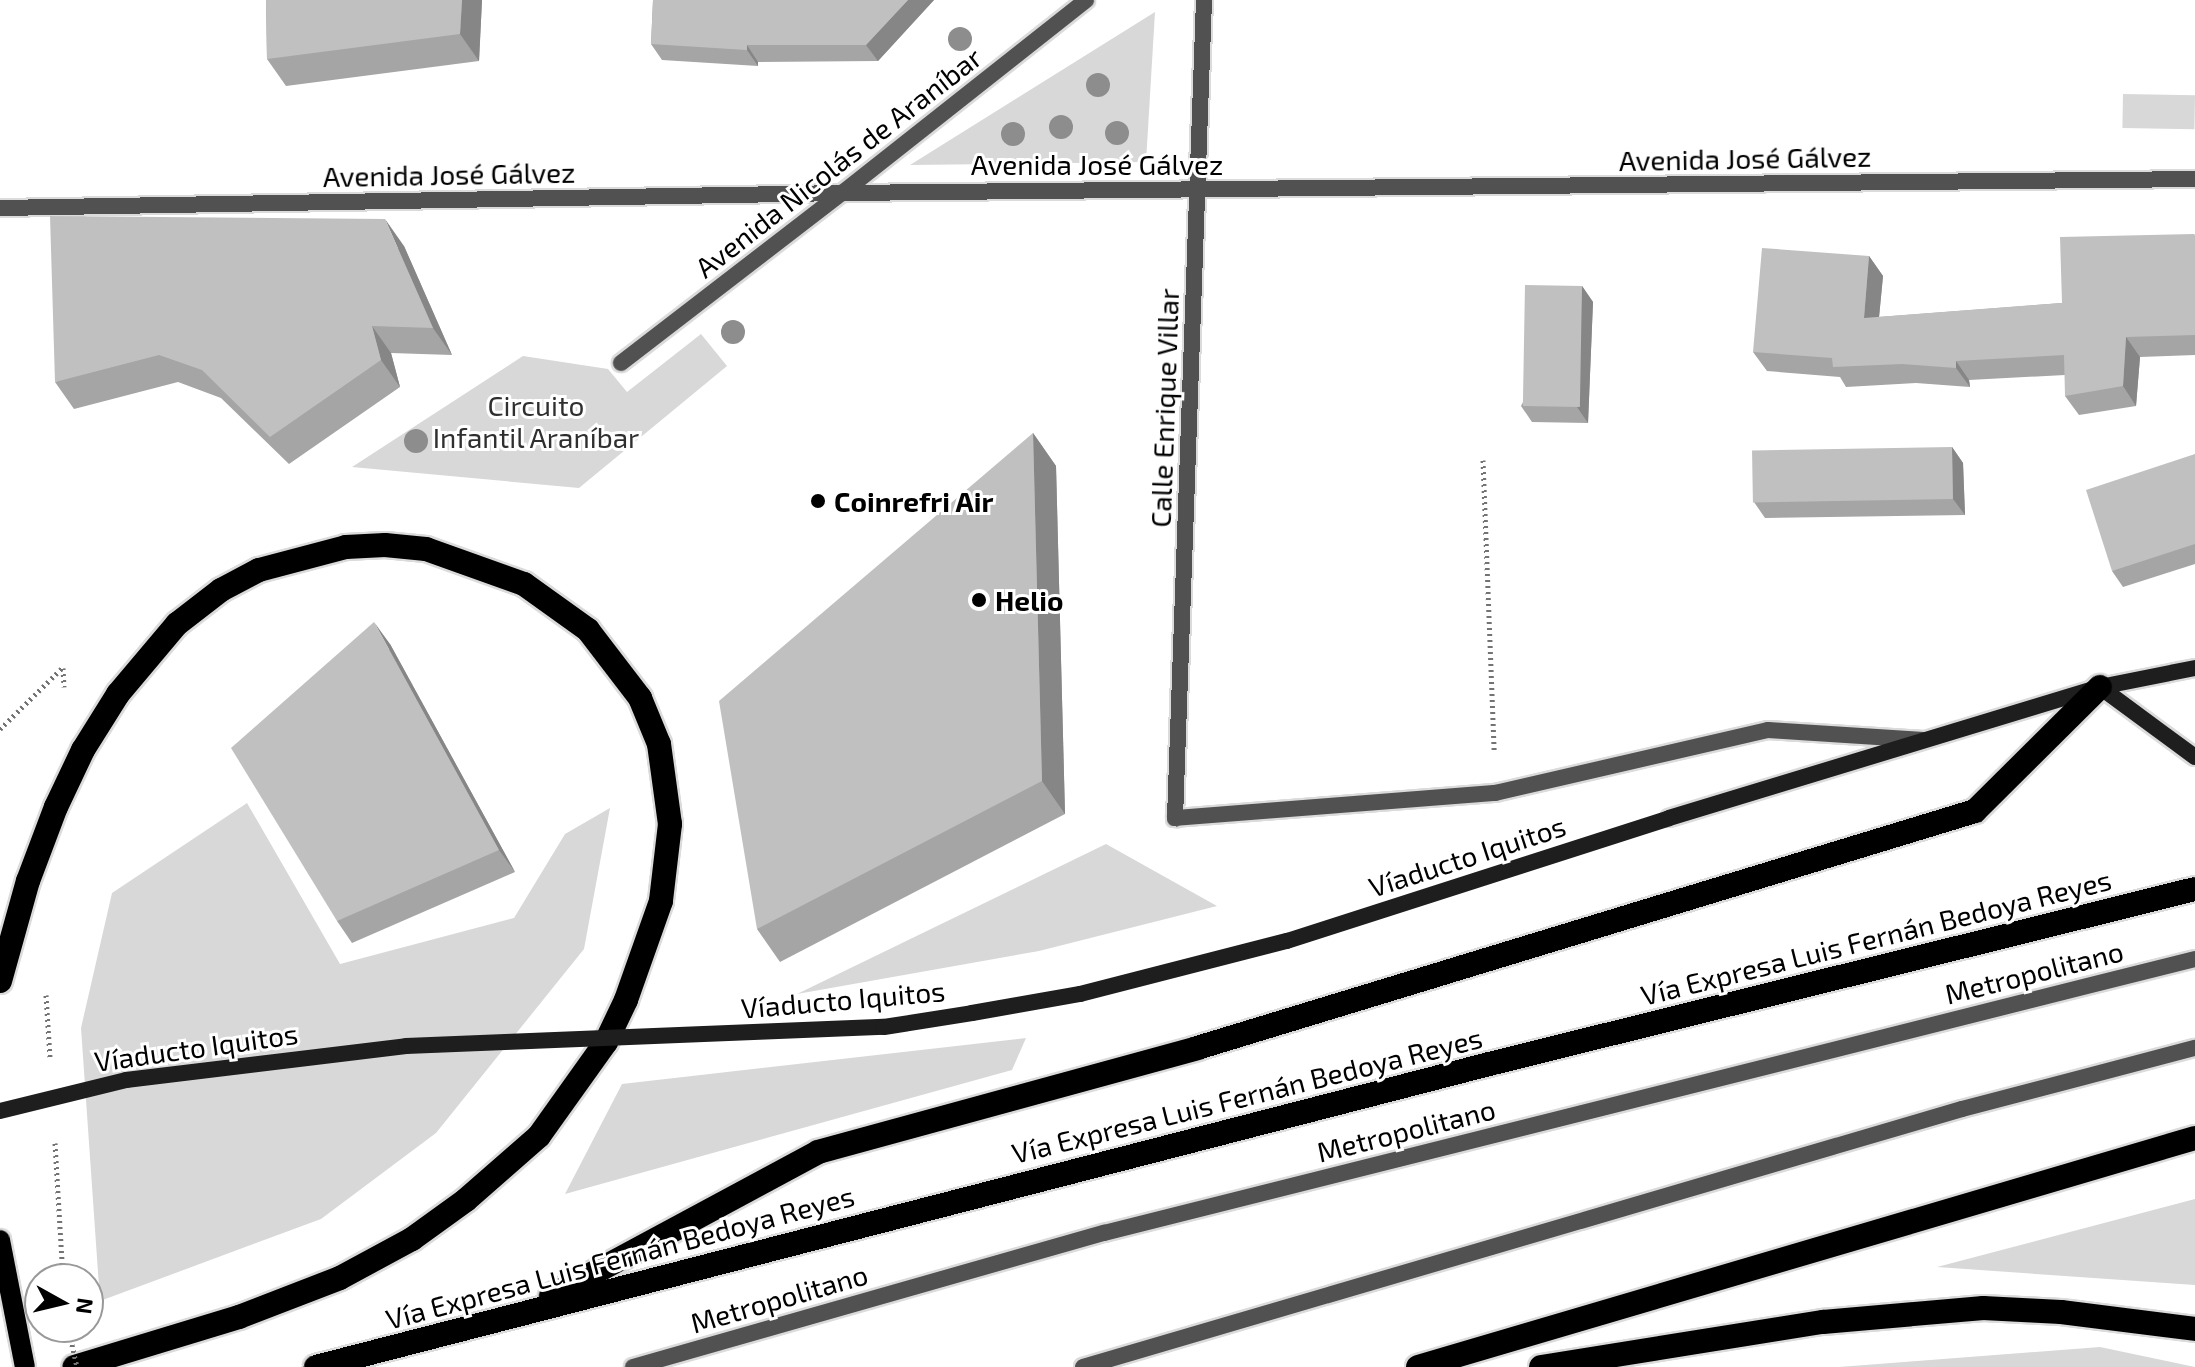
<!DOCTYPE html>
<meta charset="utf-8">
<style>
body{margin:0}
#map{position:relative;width:2195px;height:1367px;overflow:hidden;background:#fff;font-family:"Exo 2",sans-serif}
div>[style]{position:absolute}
.green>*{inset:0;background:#d8d8d8;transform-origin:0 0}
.path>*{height:5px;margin-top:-2.5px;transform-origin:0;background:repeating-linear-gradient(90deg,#737373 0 2px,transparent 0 6px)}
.roads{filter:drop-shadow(2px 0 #dbdbdb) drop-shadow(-2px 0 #dbdbdb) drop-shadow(0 2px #dbdbdb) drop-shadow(0 -2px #dbdbdb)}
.service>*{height:16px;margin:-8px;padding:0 8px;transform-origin:8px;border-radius:8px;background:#515151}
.minor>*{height:16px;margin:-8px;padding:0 8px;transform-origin:8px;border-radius:8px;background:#515151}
.tertiary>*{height:16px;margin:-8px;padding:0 8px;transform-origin:8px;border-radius:8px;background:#515151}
.secondary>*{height:16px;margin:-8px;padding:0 8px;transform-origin:8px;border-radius:8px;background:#1e1e1e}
.primary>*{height:20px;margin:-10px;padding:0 10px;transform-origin:10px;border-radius:10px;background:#000}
.motorway>*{height:24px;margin:-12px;padding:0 12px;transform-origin:12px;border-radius:12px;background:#000}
.path-bridge>*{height:5px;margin-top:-2.5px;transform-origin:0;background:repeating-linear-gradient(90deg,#737373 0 2px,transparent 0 6px)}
.secondary-bridge>*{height:16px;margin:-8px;padding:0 8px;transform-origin:8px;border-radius:8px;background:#1e1e1e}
.trees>*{width:24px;height:24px;margin:-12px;border-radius:50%;background:#8d8d8d}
.wall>*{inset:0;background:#a5a5a5}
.shaded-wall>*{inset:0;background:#868686}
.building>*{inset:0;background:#c0c0c0;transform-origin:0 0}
.dots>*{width:22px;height:22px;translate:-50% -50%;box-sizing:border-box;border:4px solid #fff;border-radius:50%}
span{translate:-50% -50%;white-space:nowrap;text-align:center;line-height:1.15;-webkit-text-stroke:6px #fff;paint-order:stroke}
.street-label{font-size:28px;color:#000}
.park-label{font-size:28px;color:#2f2f2f}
.poi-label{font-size:28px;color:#000;font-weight:700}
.left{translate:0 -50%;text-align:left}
.north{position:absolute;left:24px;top:1263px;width:80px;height:80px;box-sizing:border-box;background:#fff;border:2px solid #999;border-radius:50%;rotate:98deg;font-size:22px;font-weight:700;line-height:32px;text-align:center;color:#000}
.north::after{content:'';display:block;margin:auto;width:28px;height:36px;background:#000;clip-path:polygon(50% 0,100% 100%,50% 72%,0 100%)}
</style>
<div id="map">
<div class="green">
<i style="clip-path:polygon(1155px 12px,1146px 162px,910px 165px)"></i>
<i style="left:2123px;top:94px;width:72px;height:34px;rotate:1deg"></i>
<i style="clip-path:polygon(701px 334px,727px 366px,579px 488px,352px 467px,523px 356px,608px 369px,627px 392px)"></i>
<i style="clip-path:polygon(247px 803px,340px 964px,514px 918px,565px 834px,610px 808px,584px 949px,436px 1133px,321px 1219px,100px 1301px,81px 1028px,112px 893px)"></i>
<i style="clip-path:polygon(1106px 844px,1217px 906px,1039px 951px,797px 994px)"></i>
<i style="clip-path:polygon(1026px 1038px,1012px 1070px,565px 1194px,622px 1084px)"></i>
<i style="clip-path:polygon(2195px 1199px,2195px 1285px,1937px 1267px)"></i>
<i style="clip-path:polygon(2100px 1347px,2195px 1367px,1839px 1367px)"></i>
</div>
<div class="path">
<i style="left:1483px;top:460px;width:291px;rotate:87.8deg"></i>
<i style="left:63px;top:668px;width:19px;rotate:87deg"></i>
<i style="left:0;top:729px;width:87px;rotate:-44.5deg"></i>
<i style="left:46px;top:995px;width:62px;rotate:86.3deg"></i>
<i style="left:55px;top:1143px;width:136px;rotate:86.6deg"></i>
</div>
<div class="roads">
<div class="service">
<i style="left:621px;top:363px;width:279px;rotate:-37.6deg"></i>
<i style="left:633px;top:1367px;width:490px;rotate:-15.9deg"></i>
<i style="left:1104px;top:1233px;width:1125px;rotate:-14.1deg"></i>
<i style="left:1083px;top:1367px;width:916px;rotate:-16.36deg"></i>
<i style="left:1962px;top:1109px;width:241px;rotate:-14.7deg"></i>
</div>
<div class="minor">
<i style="left:1204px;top:0;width:819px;rotate:92.03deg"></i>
<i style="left:1175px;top:818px;width:321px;rotate:-4.5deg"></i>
<i style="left:1495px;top:793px;width:280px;rotate:-13deg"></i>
<i style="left:1768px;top:730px;width:156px;rotate:3.7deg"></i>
<i style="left:842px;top:193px;width:311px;rotate:-38.3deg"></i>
</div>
<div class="tertiary">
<i style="left:0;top:208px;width:842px;rotate:-1.02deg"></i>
<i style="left:842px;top:193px;width:1353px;rotate:-0.59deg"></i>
</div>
<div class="secondary">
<i style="left:2100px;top:687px;width:118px;rotate:36.4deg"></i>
<i style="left:1669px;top:818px;width:450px;rotate:-16.9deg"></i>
<i style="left:2100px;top:687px;width:97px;rotate:-11.3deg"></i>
</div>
<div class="primary">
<i style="left:0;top:1240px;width:129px;rotate:78.9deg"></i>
</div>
<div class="motorway">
<i style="left:0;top:981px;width:104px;rotate:-74.4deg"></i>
<i style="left:28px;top:881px;width:79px;rotate:-69.3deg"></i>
<i style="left:56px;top:807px;width:63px;rotate:-64.7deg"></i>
<i style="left:83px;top:750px;width:66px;rotate:-58deg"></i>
<i style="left:118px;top:694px;width:92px;rotate:-49.9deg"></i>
<i style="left:177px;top:624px;width:56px;rotate:-37.7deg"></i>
<i style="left:221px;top:590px;width:43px;rotate:-27.8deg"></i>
<i style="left:259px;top:570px;width:90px;rotate:-14.8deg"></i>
<i style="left:346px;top:547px;width:39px;rotate:-3deg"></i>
<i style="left:385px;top:545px;width:41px;rotate:5.6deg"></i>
<i style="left:426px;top:549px;width:104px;rotate:19.7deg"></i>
<i style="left:524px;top:584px;width:79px;rotate:35.7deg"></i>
<i style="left:588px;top:630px;width:86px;rotate:52.6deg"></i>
<i style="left:640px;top:698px;width:50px;rotate:67.6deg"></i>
<i style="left:659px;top:744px;width:81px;rotate:82.2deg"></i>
<i style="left:670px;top:824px;width:78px;rotate:96.7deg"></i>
<i style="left:661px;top:901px;width:105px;rotate:109.5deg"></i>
<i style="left:626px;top:1000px;width:47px;rotate:115.5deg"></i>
<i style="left:606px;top:1042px;width:115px;rotate:125.5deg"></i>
<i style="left:539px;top:1136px;width:97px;rotate:138.8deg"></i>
<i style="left:466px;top:1200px;width:67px;rotate:144.2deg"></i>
<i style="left:412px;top:1239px;width:82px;rotate:151.6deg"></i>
<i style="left:340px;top:1278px;width:108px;rotate:158.9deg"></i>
<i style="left:239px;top:1317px;width:172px;rotate:163.1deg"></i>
<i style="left:551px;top:1296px;width:303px;rotate:-28.3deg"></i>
<i style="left:818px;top:1152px;width:393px;rotate:-15.3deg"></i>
<i style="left:1197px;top:1048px;width:813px;rotate:-16.94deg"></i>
<i style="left:1975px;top:811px;width:176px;rotate:-44.8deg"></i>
<i style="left:316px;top:1367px;width:1212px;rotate:-14.48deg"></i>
<i style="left:1489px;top:1064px;width:727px;rotate:-13.92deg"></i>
<i style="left:1418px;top:1367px;width:810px;rotate:-16.42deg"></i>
<i style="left:1541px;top:1367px;width:286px;rotate:-9.1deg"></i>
<i style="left:1823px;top:1322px;width:161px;rotate:-5deg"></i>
<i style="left:1983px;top:1308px;width:78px;rotate:2.9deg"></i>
<i style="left:2061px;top:1312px;width:135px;rotate:7.2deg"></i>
</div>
</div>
<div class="path-bridge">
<i style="left:68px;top:1327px;width:41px;rotate:77.3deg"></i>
</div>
<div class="secondary-bridge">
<i style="left:0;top:1111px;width:130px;rotate:-13.8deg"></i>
<i style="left:126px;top:1080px;width:282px;rotate:-6.9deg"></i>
<i style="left:406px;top:1046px;width:478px;rotate:-2.3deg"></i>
<i style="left:884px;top:1027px;width:89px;rotate:-9deg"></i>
<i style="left:972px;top:1013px;width:110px;rotate:-10deg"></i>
<i style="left:1080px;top:994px;width:214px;rotate:-14.4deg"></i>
<i style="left:1287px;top:941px;width:401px;rotate:-17.8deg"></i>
</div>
<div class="trees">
<i style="left:960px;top:39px"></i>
<i style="left:1098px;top:85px"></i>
<i style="left:1061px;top:127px"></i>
<i style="left:1117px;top:133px"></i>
<i style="left:1013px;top:134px"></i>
<i style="left:733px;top:332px"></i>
<i style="left:416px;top:441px"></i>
</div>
<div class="wall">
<i style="clip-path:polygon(266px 0,482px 0,479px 61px,286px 86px,267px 59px)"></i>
<i style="clip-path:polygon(653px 0,934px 0,878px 61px,758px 62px,758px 66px,662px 60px,651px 44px)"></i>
<i style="clip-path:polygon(2195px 235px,2195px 355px,2140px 357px,2136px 406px,2079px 415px,2065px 396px,2065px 375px,1969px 380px,1970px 387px,1916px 383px,1846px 387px,1840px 377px,1767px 371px,1753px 352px,1869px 256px,1883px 276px,1879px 317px,2062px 303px)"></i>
<i style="clip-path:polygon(404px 246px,452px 355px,391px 353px,400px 387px,289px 464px,221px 398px,178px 382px,74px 409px,55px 382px)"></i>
<i style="clip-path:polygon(1582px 286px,1593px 302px,1588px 423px,1532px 422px,1521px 406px)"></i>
<i style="clip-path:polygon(1033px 433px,1056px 466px,1065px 814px,780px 962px,757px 929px)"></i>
<i style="clip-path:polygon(1952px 447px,1963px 463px,1965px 515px,1765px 518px,1754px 502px)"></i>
<i style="clip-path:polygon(2195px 454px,2195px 564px,2123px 587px,2112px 571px)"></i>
<i style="clip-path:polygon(390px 644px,515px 872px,352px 943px,337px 921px)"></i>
</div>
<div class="shaded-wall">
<i style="clip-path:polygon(462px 0,482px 0,479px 61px,460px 34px)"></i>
<i style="clip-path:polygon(908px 0,934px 0,878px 61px,866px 45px)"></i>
<i style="clip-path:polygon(747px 45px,758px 62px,758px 66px,747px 50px)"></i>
<i style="clip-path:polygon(385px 219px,404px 246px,452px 355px,433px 328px)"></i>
<i style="clip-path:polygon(1869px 256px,1883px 276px,1877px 338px,1864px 318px)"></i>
<i style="clip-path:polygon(1582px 286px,1593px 302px,1588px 423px,1577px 407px)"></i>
<i style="clip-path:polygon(372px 326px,391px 353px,400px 387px,381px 360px)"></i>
<i style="clip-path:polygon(2126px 337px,2140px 357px,2136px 406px,2123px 386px)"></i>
<i style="clip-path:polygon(1956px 361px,1969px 380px,1970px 387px,1956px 368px)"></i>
<i style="clip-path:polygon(1033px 433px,1056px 466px,1065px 814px,1042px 781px)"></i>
<i style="clip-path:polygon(1952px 447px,1963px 463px,1965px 515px,1953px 499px)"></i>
<i style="clip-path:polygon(374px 622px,390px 644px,515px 872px,499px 850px)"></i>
</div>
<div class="building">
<i style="clip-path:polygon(266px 0,462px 0,460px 34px,267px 59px)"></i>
<i style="clip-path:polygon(653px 0,908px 0,866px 45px,747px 45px,747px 50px,651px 44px)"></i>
<i style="clip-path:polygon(50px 216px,385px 219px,433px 328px,372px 326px,381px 360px,270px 437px,202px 370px,159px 355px,55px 382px)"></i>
<i style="clip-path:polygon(2194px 234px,2195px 235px,2195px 335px,2126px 337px,2123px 386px,2065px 396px,2064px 355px,1956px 361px,1956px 368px,1902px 364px,1833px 367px,1832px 358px,1753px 352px,1762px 248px,1869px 256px,1864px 318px,2062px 303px,2060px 237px)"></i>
<i style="left:1525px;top:285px;width:57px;height:121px;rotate:1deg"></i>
<i style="clip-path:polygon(1033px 433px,1042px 781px,757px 929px,719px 701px)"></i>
<i style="left:1952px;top:447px;width:52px;height:200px;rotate:89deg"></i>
<i style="clip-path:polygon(2195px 454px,2195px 544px,2112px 571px,2086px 490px)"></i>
<i style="clip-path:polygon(374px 622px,499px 850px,337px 921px,231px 748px)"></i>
</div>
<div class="dots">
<i style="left:818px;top:501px;background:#000"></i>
<i style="left:979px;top:600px;background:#000"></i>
</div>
<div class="street-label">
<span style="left:1745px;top:158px;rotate:-1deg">Avenida José Gálvez</span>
<span style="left:838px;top:162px;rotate:-38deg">Avenida Nicolás de Araníbar</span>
<span style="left:1097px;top:164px">Avenida José Gálvez</span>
<span style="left:449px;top:174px;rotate:-1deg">Avenida José Gálvez</span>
<span style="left:1164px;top:408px;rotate:-88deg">Calle Enrique Villar</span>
<span style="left:1467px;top:856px;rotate:-18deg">Víaducto Iquitos</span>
<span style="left:1876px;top:937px;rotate:-14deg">Vía Expresa Luis Fernán Bedoya Reyes</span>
<span style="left:2034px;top:972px;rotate:-14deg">Metropolitano</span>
<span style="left:843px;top:999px;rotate:-5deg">Víaducto Iquitos</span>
<span style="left:196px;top:1047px;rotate:-8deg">Víaducto Iquitos</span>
<span style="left:1247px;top:1095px;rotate:-14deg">Vía Expresa Luis Fernán Bedoya Reyes</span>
<span style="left:1406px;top:1130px;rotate:-14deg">Metropolitano</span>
<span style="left:620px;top:1257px;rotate:-15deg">Vía Expresa Luis Fernán Bedoya Reyes</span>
<span style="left:779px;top:1298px;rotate:-16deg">Metropolitano</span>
</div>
<div class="park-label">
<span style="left:536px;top:421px">Circuito<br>Infantil Araníbar</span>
</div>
<div class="poi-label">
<span class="left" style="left:834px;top:501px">Coinrefri Air</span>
<span class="left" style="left:995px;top:600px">Helio</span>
</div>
<div class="north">N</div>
</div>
